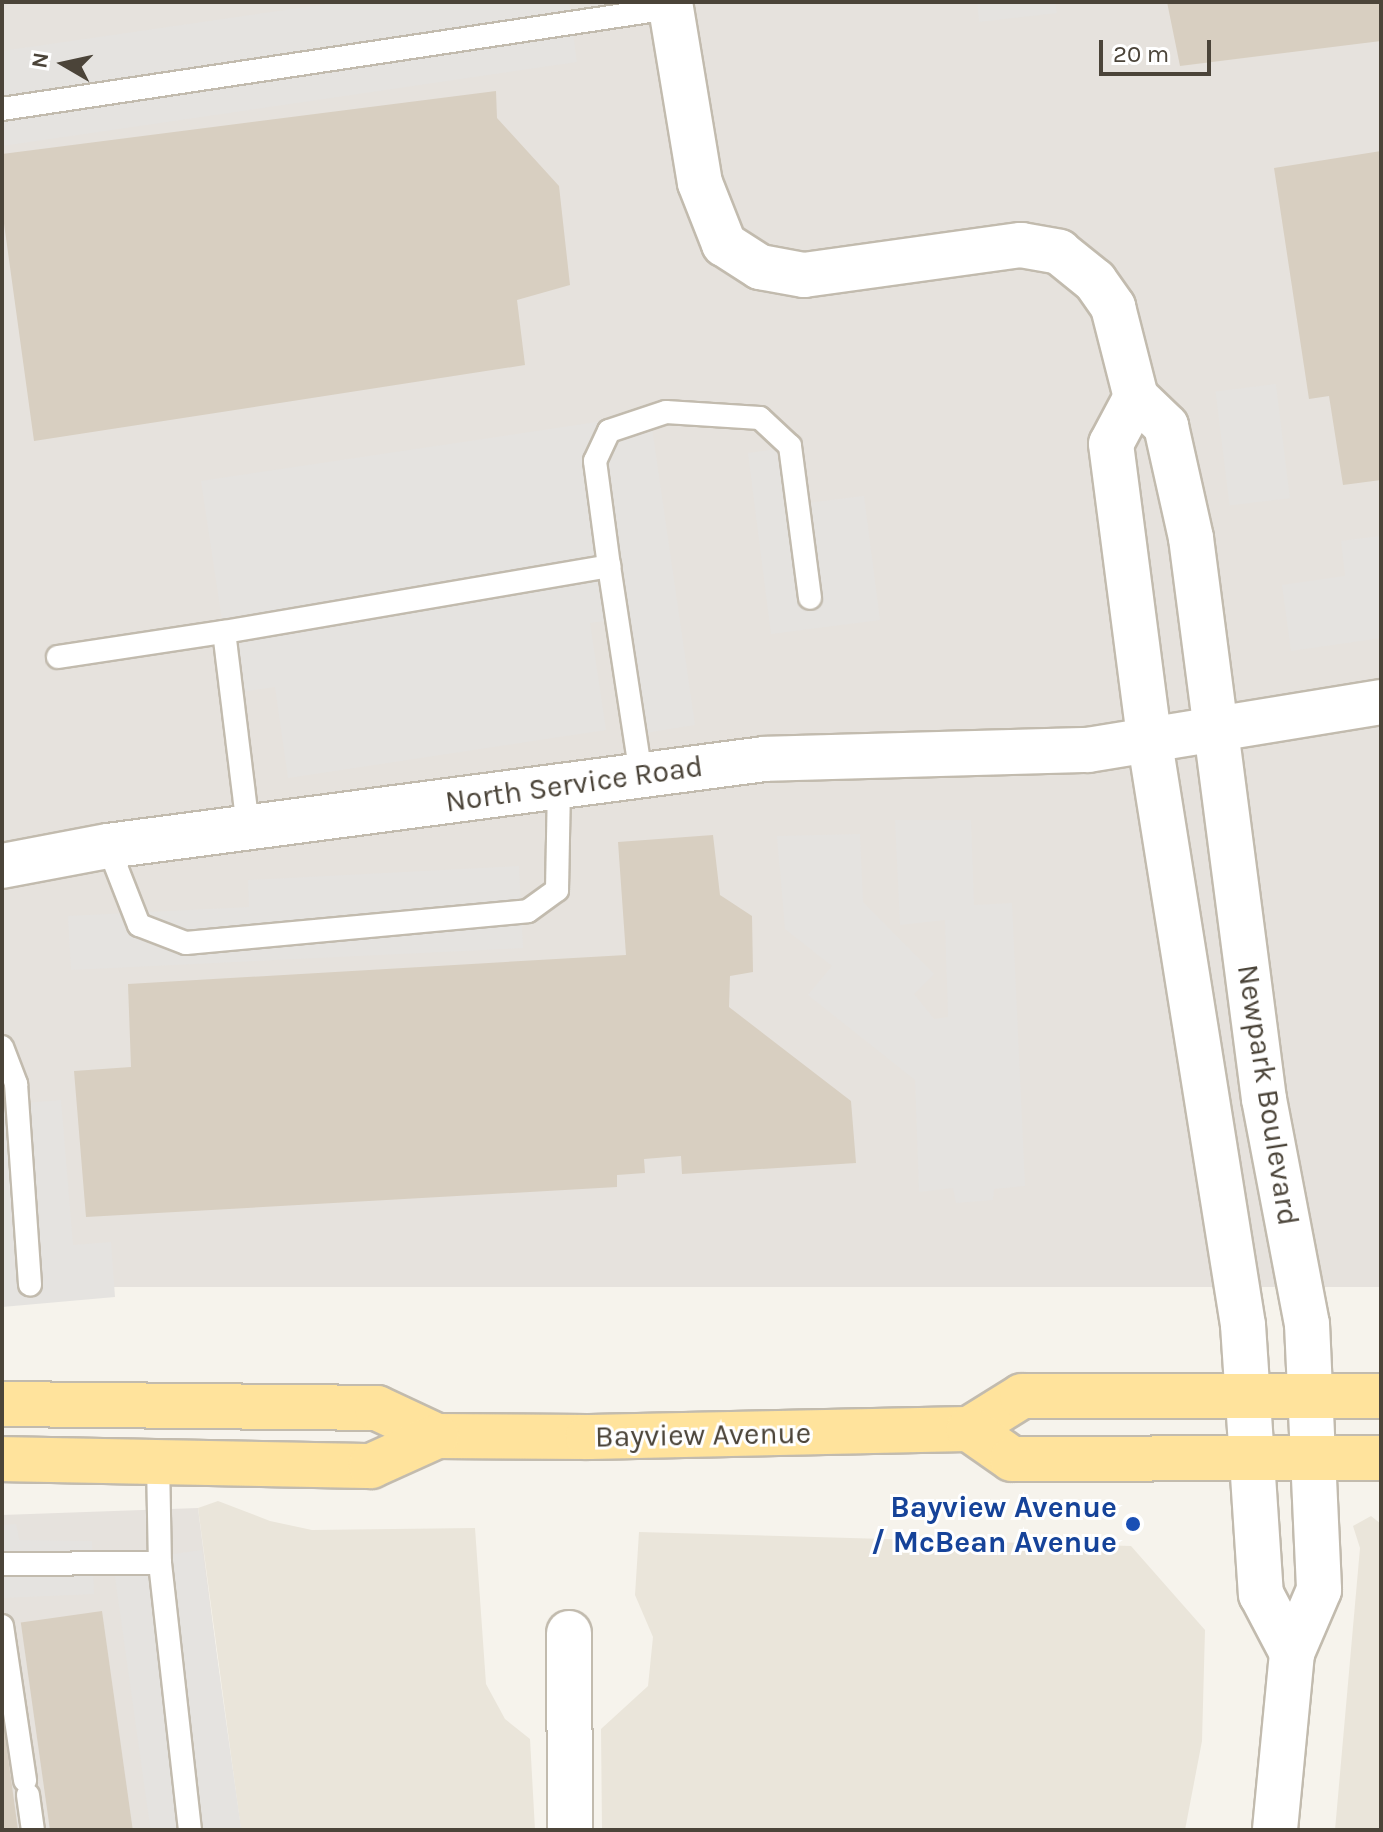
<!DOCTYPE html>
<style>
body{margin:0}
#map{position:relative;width:1383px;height:1832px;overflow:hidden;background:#f6f3ec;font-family:Karla,sans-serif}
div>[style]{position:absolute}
.residential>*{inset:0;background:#eae5da}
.industrial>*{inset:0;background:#e6e2dd;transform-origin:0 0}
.parking>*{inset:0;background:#e5e3e0;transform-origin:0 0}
.building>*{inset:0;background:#d8cfc1;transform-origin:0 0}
.roads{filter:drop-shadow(2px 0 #c2bbae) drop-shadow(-2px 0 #c2bbae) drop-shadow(0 2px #c2bbae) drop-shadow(0 -2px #c2bbae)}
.lane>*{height:22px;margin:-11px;padding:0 11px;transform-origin:11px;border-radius:11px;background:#fff}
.street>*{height:44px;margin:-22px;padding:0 22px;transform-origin:22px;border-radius:22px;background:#fff}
.primary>*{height:44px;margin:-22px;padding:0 22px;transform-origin:22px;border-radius:22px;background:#ffe39c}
.dots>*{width:22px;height:22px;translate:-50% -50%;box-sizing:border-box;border:4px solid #fff;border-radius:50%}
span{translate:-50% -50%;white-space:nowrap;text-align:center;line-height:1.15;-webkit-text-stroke:6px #fff;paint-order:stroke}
.street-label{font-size:30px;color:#4b4439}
.transit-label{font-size:30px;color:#164399;font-weight:700}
.right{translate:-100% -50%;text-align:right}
.frame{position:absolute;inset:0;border:4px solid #4b4439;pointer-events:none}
.north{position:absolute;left:24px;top:24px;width:80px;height:80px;-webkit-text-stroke:6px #fff;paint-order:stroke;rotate:279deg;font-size:22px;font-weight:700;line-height:32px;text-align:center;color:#4b4439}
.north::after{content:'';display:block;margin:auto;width:28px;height:36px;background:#4b4439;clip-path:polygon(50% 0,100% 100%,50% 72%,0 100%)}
.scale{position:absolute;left:1099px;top:40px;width:112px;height:36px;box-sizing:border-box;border:4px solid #4b4439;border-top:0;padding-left:10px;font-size:24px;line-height:28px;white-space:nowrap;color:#4b4439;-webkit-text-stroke:6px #fff;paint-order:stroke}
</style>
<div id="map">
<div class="residential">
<i style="clip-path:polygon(218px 1501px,270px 1521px,312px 1530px,475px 1528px,486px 1684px,505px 1719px,530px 1739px,535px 1830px,241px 1830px,198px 1508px)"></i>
<i style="clip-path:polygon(1371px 1516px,1381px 1524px,1381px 1830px,1335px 1830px,1360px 1548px,1353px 1526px)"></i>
<i style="clip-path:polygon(639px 1532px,1131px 1546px,1205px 1630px,1202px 1741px,1185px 1830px,602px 1830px,601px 1729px,648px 1686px,653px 1637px,635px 1595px)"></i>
</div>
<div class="industrial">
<i style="left:2px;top:2px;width:1379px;height:1285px"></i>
<i style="clip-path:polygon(198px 1508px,239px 1830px,2px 1830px,2px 1515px)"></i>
</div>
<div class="parking">
<i style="clip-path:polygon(341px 2px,569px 2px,577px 62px,2px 146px,2px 51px)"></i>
<i style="clip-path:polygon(977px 2px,1055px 2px,1057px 13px,979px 22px)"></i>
<i style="left:1276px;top:384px;width:115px;height:61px;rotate:83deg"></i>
<i style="clip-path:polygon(650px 414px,695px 725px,632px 735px,614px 620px,590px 623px,606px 730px,288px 778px,275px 687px,233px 693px,201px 481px)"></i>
<i style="clip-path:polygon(800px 446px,808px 503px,864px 496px,880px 620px,771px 634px,748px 453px)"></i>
<i style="clip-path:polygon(1381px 536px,1381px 638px,1291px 651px,1282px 585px,1345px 576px,1341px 541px)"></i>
<i style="clip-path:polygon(895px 820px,971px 820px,974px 905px,1012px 903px,1025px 1186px,994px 1189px,993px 1200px,956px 1203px,953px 1188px,919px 1192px,915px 1080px,808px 995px,832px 966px,785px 929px,777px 836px,860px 834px,863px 902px,934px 974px,914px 994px,934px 1019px,948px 1017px,945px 920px,900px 925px)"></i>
<i style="clip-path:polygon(519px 866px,523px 948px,71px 970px,68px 916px,249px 907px,248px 880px)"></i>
<i style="clip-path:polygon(61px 1100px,73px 1245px,111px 1242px,115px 1297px,2px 1307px,2px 1105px)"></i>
<i style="clip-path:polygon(16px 1524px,19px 1540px,92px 1541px,94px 1594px,2px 1598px,2px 1525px)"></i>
<i style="left:202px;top:1550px;width:283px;height:90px;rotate:82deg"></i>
</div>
<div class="building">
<i style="clip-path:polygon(1167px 2px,1381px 2px,1381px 41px,1180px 66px)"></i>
<i style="clip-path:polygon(496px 91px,497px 118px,559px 186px,570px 285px,517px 300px,525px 365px,34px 441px,2px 209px,2px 154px)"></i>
<i style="clip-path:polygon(1381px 151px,1381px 480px,1343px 485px,1329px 396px,1309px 399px,1274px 168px)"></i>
<i style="clip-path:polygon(713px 835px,720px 895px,752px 916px,753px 972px,730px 976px,729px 1007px,851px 1101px,856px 1163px,682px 1174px,681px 1156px,644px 1159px,645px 1173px,617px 1175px,617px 1187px,86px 1217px,74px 1071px,131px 1067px,128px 984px,626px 955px,618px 842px)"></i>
<i style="left:102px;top:1611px;width:221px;height:82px;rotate:82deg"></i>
<i style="clip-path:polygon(4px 1727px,18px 1830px,2px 1830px)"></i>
</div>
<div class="roads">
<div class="lane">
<i style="left:2px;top:109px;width:676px;rotate:-8.6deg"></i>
<i style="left:609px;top:566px;width:211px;rotate:81.3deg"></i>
<i style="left:58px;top:657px;width:168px;rotate:-8.6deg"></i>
<i style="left:248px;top:827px;width:196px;rotate:-97deg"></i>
<i style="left:224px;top:632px;width:391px;rotate:-9.7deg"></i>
<i style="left:609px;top:566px;width:106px;rotate:-97.6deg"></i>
<i style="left:595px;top:461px;width:33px;rotate:-65deg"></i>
<i style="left:609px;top:431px;width:60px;rotate:-18.4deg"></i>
<i style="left:666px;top:412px;width:94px;rotate:3.7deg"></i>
<i style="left:760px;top:418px;width:41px;rotate:43deg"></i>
<i style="left:790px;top:446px;width:153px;rotate:82.5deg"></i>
<i style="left:108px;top:846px;width:85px;rotate:68.6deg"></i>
<i style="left:139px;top:925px;width:50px;rotate:21deg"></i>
<i style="left:186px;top:943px;width:343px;rotate:-5.3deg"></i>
<i style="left:528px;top:911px;width:36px;rotate:-36deg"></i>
<i style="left:557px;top:890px;width:103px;rotate:-88.9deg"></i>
<i style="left:2px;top:1047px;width:40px;rotate:69deg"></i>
<i style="left:16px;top:1084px;width:201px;rotate:86deg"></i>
<i style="left:158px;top:1462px;width:101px;rotate:88.9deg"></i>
<i style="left:160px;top:1563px;width:269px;rotate:83.6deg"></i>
<i style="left:2px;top:1564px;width:158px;rotate:-0.4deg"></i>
<i style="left:2px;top:1626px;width:156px;rotate:81.5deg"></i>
<i style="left:28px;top:1795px;width:35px;rotate:82deg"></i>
</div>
<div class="street">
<i style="left:670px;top:2px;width:183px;rotate:80.6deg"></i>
<i style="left:700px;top:183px;width:66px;rotate:68.5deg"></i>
<i style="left:724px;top:244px;width:43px;rotate:32.6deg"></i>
<i style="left:760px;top:267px;width:45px;rotate:10.3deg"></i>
<i style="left:804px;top:275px;width:219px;rotate:-7.9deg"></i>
<i style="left:1021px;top:245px;width:39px;rotate:10deg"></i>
<i style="left:1059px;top:252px;width:46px;rotate:38.9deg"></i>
<i style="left:1095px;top:281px;width:32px;rotate:55deg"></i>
<i style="left:1113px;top:307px;width:93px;rotate:75.7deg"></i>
<i style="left:1136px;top:397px;width:53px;rotate:118deg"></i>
<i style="left:1111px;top:444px;width:302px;rotate:82.6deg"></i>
<i style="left:1150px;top:743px;width:589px;rotate:80.92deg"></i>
<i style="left:1243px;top:1325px;width:270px;rotate:86.2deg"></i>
<i style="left:1261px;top:1594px;width:67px;rotate:62.3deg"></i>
<i style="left:1136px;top:397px;width:42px;rotate:44deg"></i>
<i style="left:1166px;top:426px;width:115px;rotate:77.4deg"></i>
<i style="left:1191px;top:538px;width:566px;rotate:82.59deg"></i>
<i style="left:1264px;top:1099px;width:229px;rotate:79.2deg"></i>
<i style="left:1307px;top:1324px;width:266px;rotate:87.4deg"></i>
<i style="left:1319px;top:1590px;width:69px;rotate:113.2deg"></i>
<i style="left:1292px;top:1653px;width:178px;rotate:95.5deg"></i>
<i style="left:2px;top:866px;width:108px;rotate:-10.7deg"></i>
<i style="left:108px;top:846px;width:662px;rotate:-7.55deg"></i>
<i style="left:764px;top:759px;width:324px;rotate:-1.6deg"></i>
<i style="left:1088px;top:750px;width:297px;rotate:-9.3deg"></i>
<i style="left:569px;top:1633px;width:197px;rotate:89.7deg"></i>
</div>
<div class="primary">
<i style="left:2px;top:1404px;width:375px;rotate:0.6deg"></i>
<i style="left:377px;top:1408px;width:66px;rotate:25deg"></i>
<i style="left:437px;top:1436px;width:151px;rotate:0.4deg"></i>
<i style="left:588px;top:1437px;width:381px;rotate:-1.2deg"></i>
<i style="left:969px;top:1429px;width:62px;rotate:-31.9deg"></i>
<i style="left:1022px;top:1396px;width:359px"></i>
<i style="left:969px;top:1429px;width:52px;rotate:34.9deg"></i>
<i style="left:1012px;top:1459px;width:369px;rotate:-0.2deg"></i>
<i style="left:2px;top:1459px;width:369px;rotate:1.1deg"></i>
<i style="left:371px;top:1466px;width:72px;rotate:-24.4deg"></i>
</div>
</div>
<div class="dots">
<i style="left:1133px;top:1524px;background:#1a4fb4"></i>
</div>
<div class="street-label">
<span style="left:574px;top:784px;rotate:-8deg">North Service Road</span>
<span style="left:1268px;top:1095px;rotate:81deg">Newpark Boulevard</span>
<span style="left:703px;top:1435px;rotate:-1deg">Bayview Avenue</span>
</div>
<div class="transit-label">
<span class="right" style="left:1117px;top:1524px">Bayview Avenue<br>/ McBean Avenue</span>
</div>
<div class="frame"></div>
<div class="north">N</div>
<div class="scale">20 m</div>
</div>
